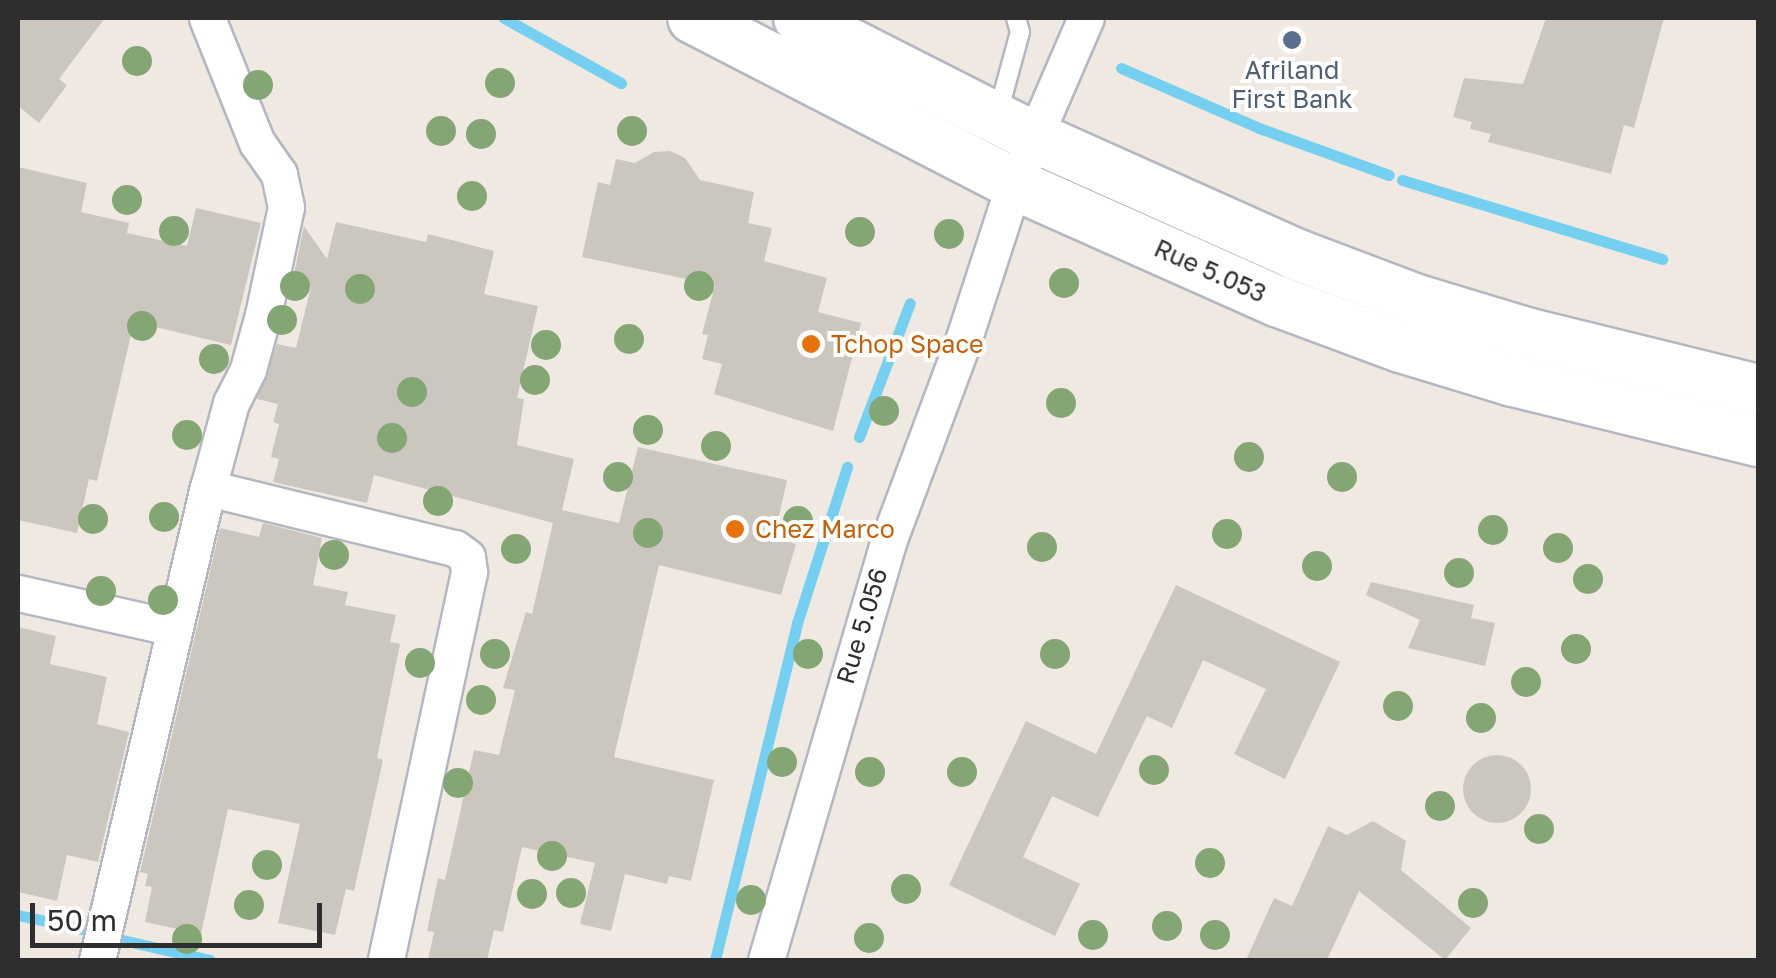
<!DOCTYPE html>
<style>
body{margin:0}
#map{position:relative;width:1776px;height:978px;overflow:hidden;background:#efe9e1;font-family:"Golos Text",sans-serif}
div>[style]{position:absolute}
.stream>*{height:11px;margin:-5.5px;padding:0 5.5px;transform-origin:5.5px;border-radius:5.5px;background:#75cff0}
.building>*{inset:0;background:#cbc7bf}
.round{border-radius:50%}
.roads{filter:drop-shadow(2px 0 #b4b7c1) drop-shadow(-2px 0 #b4b7c1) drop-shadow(0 2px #b4b7c1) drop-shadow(0 -2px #b4b7c1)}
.lane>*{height:18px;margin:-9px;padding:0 9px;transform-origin:9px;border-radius:9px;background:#fff}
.street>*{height:35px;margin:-17.5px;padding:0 17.5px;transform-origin:17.5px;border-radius:17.5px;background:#fff}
.secondary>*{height:50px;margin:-25px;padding:0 25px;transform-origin:25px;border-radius:25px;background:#fff}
.trees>*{width:30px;height:30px;margin:-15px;border-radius:50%;background:#84a574}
.dots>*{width:28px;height:28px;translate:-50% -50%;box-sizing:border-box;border:5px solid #fff;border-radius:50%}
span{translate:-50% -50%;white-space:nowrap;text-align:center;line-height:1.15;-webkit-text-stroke:8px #fff;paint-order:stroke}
.service-label{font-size:25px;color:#4e5e75}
.street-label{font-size:25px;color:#2e2e2e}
.food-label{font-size:25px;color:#c56008}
.left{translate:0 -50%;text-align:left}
.frame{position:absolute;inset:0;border:20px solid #2e2e2e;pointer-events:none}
.scale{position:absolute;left:30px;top:903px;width:292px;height:45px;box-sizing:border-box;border:5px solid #2e2e2e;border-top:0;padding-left:12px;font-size:30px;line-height:35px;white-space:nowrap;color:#2e2e2e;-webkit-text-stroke:8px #fff;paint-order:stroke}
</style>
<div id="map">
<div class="stream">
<i style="left:504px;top:18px;width:134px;rotate:29.1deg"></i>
<i style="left:1121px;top:68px;width:150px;rotate:23.5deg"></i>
<i style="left:1259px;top:128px;width:138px;rotate:19.9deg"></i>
<i style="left:1402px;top:180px;width:272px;rotate:16.9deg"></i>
<i style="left:859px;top:437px;width:143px;rotate:-69.2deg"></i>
<i style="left:18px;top:915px;width:71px;rotate:12.3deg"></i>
<i style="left:118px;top:939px;width:94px;rotate:12.9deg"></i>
<i style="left:715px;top:960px;width:347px;rotate:-76.3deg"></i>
<i style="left:797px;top:623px;width:164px;rotate:-72.2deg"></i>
</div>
<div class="building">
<i style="clip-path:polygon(18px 18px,105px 18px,59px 79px,67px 85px,39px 123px,18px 106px)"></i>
<i style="clip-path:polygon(1546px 18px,1664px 18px,1634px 128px,1624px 125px,1611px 174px,1488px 142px,1491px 134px,1470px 129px,1472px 122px,1453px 117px,1464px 78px,1523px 84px)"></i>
<i style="clip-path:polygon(670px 151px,685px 158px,700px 180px,754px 192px,748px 223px,772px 228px,764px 261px,827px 278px,818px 312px,861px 323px,833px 431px,714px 394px,722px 364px,702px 359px,708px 335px,702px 334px,715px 285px,582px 257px,598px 182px,610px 185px,616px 159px,635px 163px,654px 152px)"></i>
<i style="clip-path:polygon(18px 167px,87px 183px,81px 212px,129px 223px,127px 233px,187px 246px,196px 208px,261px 223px,231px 345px,134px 322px,97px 481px,89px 479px,77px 533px,18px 520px)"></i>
<i style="clip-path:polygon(336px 222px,426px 242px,428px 234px,494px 251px,484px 294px,538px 306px,517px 398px,524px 399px,517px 445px,574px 459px,562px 510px,619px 523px,638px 447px,787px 480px,774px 538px,796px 544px,781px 595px,659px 565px,614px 757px,714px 780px,691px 881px,669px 876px,667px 884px,625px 874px,611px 931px,580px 924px,595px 863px,522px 847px,503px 932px,494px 930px,487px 960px,428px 960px,434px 932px,427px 931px,438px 878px,445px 880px,474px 750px,499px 755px,515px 690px,503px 688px,526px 612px,532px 614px,553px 523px,374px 475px,367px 503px,273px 482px,279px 459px,271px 457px,279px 424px,273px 422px,278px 404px,257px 399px,277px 344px,296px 348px,311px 287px,292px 283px,304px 226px,327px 259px)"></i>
<i style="clip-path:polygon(263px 523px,322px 538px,313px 585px,348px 592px,345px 605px,396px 615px,390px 642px,400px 644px,377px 758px,383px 760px,354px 891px,346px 889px,335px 935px,278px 923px,300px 824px,228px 809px,201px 934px,145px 922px,152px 887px,145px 886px,148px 874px,140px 872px,220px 528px,259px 537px)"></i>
<i style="clip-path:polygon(1371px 582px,1474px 605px,1471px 618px,1495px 623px,1485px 666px,1408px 648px,1420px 620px,1366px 595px)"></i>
<i style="clip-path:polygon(1176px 585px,1340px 662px,1285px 779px,1234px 754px,1266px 689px,1203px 660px,1172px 728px,1147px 716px,1098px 817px,1052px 796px,1023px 857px,1080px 884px,1055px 936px,949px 885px,1026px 721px,1096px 754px)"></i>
<i style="clip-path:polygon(18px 627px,56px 636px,50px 664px,107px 677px,97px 724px,129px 732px,98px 862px,67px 855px,57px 901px,18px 892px)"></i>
<i class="round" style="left:1463px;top:755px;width:68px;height:68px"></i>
<i style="clip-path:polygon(1373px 821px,1406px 841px,1401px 870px,1471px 928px,1445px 960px,1359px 891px,1327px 960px,1246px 960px,1274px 898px,1292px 906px,1328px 826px,1347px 835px)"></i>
</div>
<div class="roads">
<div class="lane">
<i style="left:998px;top:113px;width:84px;rotate:-74.8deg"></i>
<i style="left:1020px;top:32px;width:15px;rotate:-106deg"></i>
</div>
<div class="street">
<i style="left:208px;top:488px;width:254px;rotate:13.7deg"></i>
<i style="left:455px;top:548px;width:15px;rotate:37deg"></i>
<i style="left:467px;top:557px;width:15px;rotate:82deg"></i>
<i style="left:469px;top:572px;width:397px;rotate:102.1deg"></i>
<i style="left:18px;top:593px;width:160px;rotate:12.6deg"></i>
<i style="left:97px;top:960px;width:485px;rotate:-76.8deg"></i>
<i style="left:208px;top:488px;width:88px;rotate:-74.9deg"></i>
<i style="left:231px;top:403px;width:38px;rotate:-63deg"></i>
<i style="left:248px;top:369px;width:56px;rotate:-74.5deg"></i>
<i style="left:263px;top:315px;width:110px;rotate:-78deg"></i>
<i style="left:286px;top:207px;width:34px;rotate:-102deg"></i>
<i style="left:279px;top:174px;width:38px;rotate:-125deg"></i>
<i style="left:257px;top:143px;width:135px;rotate:-111.8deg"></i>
<i style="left:766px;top:960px;width:435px;rotate:-73.7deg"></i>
<i style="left:888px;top:542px;width:215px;rotate:-69.5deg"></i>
<i style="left:963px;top:341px;width:165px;rotate:-72deg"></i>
<i style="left:1014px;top:184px;width:181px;rotate:-66.6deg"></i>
</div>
<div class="secondary">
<i style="left:693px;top:18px;width:361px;rotate:27.3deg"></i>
<i style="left:1014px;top:184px;width:288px;rotate:24deg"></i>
<i style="left:1277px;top:301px;width:132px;rotate:20.4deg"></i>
<i style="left:1401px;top:347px;width:117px;rotate:16.9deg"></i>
<i style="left:1513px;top:381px;width:252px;rotate:13.8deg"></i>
<i style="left:799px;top:18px;width:263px;rotate:26.9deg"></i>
<i style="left:1034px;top:137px;width:286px;rotate:24.1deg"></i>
<i style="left:1295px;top:254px;width:130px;rotate:20.7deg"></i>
<i style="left:1417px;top:300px;width:114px;rotate:16.8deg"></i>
<i style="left:1526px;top:333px;width:239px;rotate:13.8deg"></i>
</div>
</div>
<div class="trees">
<i style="left:137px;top:61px"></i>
<i style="left:500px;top:83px"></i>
<i style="left:258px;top:85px"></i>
<i style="left:441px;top:131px"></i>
<i style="left:632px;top:131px"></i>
<i style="left:481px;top:134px"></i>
<i style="left:472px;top:196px"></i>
<i style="left:127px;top:200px"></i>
<i style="left:174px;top:231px"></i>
<i style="left:860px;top:232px"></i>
<i style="left:949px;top:234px"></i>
<i style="left:1064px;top:283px"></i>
<i style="left:295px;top:286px"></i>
<i style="left:699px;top:286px"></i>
<i style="left:360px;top:289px"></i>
<i style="left:282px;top:320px"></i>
<i style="left:142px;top:326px"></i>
<i style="left:629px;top:339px"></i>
<i style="left:546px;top:345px"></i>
<i style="left:214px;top:359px"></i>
<i style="left:535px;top:380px"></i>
<i style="left:412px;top:392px"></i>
<i style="left:1061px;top:403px"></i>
<i style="left:884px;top:411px"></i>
<i style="left:648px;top:430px"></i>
<i style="left:187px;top:435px"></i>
<i style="left:392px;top:438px"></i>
<i style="left:716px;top:446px"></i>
<i style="left:1249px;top:457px"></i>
<i style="left:618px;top:477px"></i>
<i style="left:1342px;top:477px"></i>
<i style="left:438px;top:501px"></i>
<i style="left:164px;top:517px"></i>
<i style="left:93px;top:519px"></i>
<i style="left:798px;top:521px"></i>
<i style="left:1493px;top:530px"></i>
<i style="left:648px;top:533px"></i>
<i style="left:1227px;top:534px"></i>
<i style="left:1042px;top:547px"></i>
<i style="left:1558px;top:548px"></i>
<i style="left:516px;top:549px"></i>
<i style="left:334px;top:555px"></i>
<i style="left:1317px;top:566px"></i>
<i style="left:1459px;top:573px"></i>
<i style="left:1588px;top:579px"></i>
<i style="left:101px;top:591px"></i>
<i style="left:163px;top:600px"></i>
<i style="left:1576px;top:649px"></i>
<i style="left:495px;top:654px"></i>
<i style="left:808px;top:654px"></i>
<i style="left:1055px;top:654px"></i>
<i style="left:420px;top:663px"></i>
<i style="left:1526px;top:682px"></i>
<i style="left:481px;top:700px"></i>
<i style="left:1398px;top:706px"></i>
<i style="left:1481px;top:718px"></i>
<i style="left:782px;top:762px"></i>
<i style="left:1154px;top:770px"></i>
<i style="left:870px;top:772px"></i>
<i style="left:962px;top:772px"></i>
<i style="left:458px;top:783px"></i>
<i style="left:1440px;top:806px"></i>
<i style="left:1539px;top:829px"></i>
<i style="left:552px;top:856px"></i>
<i style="left:1210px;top:863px"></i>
<i style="left:267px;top:865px"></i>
<i style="left:906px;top:889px"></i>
<i style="left:571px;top:893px"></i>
<i style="left:532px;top:894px"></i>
<i style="left:751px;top:900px"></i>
<i style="left:1473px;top:903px"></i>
<i style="left:249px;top:905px"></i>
<i style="left:1167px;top:926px"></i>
<i style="left:1093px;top:935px"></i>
<i style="left:1215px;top:935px"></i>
<i style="left:869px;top:938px"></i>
<i style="left:187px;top:939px"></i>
</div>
<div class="dots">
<i style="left:1292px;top:40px;background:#5c6f8a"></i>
<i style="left:811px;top:344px;background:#e8710a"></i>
<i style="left:735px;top:529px;background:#e8710a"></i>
</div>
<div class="service-label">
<span style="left:1292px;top:85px">Afriland<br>First Bank</span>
</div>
<div class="street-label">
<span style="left:1210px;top:271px;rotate:24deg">Rue 5.053</span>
<span style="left:862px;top:626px;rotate:-73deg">Rue 5.056</span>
</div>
<div class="food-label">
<span class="left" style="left:831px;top:344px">Tchop Space</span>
<span class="left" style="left:755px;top:529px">Chez Marco</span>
</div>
<div class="frame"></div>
<div class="scale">50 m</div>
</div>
